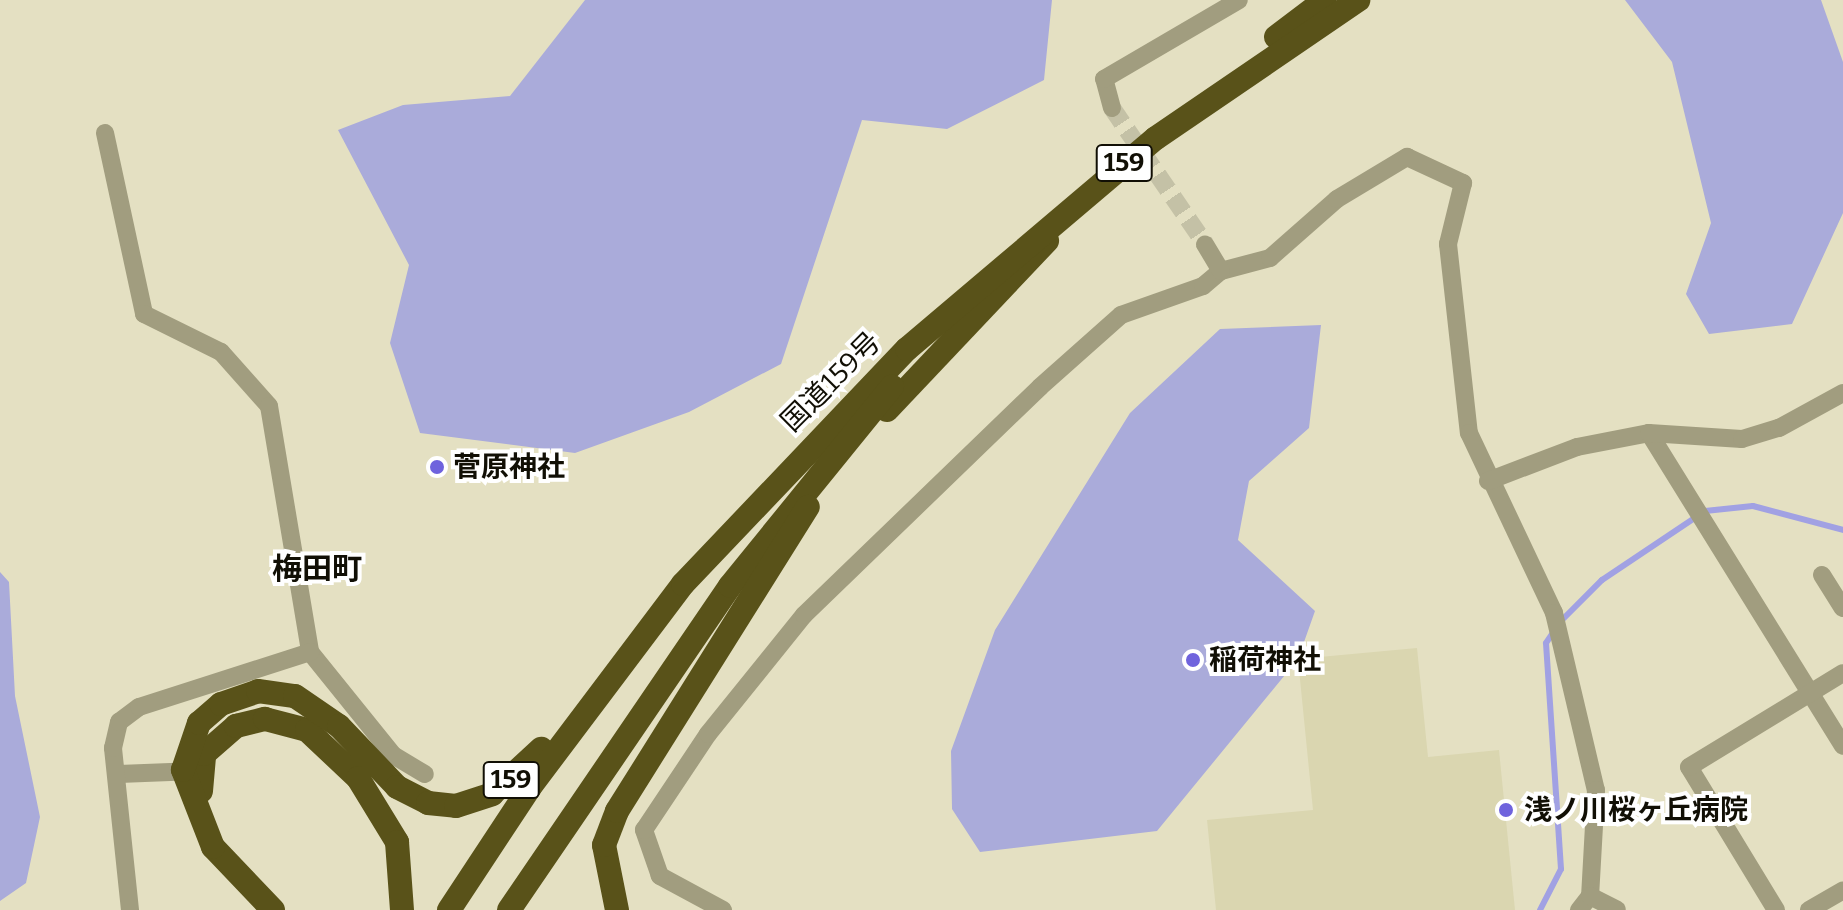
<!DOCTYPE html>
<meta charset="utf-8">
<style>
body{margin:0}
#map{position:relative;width:1843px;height:910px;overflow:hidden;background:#e4e0c2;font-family:Bitter,"Noto Sans JP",serif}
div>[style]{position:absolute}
.built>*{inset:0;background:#dad6b0}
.green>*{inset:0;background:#aaabda}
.stream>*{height:6px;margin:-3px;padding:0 3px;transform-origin:3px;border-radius:3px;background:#a1a1e3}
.minor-tunnel>*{height:18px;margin-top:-9px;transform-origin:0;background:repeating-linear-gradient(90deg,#c4c1a6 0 18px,transparent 0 27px)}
.minor>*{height:18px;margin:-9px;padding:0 9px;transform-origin:9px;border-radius:9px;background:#a19d7f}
.highway>*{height:24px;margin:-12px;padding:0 12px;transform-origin:12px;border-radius:12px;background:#595219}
.dots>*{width:22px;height:22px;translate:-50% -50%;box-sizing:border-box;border:4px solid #fff;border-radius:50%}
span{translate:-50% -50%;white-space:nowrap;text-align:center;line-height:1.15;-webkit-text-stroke:8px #fff;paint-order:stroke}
.shield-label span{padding:2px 6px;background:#fff;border:2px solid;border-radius:6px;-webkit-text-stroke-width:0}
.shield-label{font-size:26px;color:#110f05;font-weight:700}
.street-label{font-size:28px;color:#110f05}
.poi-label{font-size:28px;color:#110f05;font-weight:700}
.left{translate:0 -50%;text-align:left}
.neighbourhood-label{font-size:30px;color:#110f05;font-weight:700}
</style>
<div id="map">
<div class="built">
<i style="clip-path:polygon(1417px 648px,1428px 757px,1499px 750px,1515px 910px,1216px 910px,1207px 820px,1313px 810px,1298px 659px)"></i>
</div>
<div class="green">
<i style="clip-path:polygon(585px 0,1052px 0,1044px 80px,947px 129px,862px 120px,781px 364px,689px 412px,575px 453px,420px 433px,390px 343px,409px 265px,338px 130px,403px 105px,510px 96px)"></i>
<i style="clip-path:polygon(1625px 0,1821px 0,1843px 62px,1843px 213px,1792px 324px,1709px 334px,1686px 294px,1711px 223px,1672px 62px)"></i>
<i style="clip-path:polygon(1321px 325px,1309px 428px,1249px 481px,1238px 540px,1315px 611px,1298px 659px,1157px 831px,980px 852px,952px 809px,951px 751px,995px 630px,1130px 413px,1220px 329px)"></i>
<i style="clip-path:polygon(0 572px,9px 582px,15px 696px,40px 817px,26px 883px,0 901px)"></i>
</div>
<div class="stream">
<i style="left:1561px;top:621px;width:58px;rotate:-45deg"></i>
<i style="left:1602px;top:580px;width:124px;rotate:-33.8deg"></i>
<i style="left:1705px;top:511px;width:48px;rotate:-5.9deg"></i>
<i style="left:1753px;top:506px;width:93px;rotate:14.9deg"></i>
<i style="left:1540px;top:910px;width:46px;rotate:-62.9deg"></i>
<i style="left:1561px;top:869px;width:226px;rotate:-93.8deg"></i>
<i style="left:1546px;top:643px;width:14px;rotate:-56deg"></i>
</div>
<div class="minor-tunnel">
<i style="left:1112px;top:108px;width:165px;rotate:55.6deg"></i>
</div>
<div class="minor">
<i style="left:1112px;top:108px;width:30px;rotate:-105deg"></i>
<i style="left:1104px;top:79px;width:156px;rotate:-30.3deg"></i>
<i style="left:105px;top:133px;width:185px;rotate:77.8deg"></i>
<i style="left:144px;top:314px;width:86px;rotate:26.3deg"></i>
<i style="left:221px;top:352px;width:72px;rotate:48.4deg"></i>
<i style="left:269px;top:406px;width:249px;rotate:80.5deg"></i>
<i style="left:310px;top:652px;width:132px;rotate:51.1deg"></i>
<i style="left:393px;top:755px;width:37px;rotate:31deg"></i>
<i style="left:1221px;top:271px;width:51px;rotate:-14.9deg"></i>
<i style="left:1270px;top:258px;width:89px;rotate:-41.4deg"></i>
<i style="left:1337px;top:199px;width:82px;rotate:-31deg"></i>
<i style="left:1407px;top:157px;width:62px;rotate:24.9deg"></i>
<i style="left:1463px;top:183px;width:63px;rotate:103.8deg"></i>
<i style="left:1448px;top:244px;width:190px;rotate:83.7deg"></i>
<i style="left:1469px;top:433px;width:199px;rotate:64.7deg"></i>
<i style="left:1554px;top:613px;width:182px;rotate:76.7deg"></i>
<i style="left:1596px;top:790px;width:106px;rotate:93.2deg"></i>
<i style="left:1590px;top:896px;width:18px;rotate:128deg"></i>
<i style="left:1649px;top:433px;width:368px;rotate:58.2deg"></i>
<i style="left:1488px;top:481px;width:95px;rotate:-20.9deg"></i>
<i style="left:1577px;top:447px;width:73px;rotate:-11deg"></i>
<i style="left:1649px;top:433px;width:93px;rotate:3.7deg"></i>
<i style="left:1742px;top:439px;width:39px;rotate:-17deg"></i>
<i style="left:1779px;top:428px;width:73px;rotate:-28.7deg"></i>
<i style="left:1822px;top:575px;width:39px;rotate:58deg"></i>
<i style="left:119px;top:774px;width:77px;rotate:-2.2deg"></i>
<i style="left:1590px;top:896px;width:30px;rotate:27deg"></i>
<i style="left:130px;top:910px;width:163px;rotate:-96deg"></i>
<i style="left:113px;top:748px;width:27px;rotate:-77deg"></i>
<i style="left:119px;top:722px;width:25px;rotate:-37deg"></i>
<i style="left:139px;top:707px;width:180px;rotate:-17.8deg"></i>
<i style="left:723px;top:910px;width:72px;rotate:-151.6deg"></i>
<i style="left:660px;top:876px;width:49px;rotate:-109.2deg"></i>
<i style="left:644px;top:830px;width:115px;rotate:-56.3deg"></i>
<i style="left:708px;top:734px;width:153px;rotate:-51.1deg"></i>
<i style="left:804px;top:615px;width:328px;rotate:-44deg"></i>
<i style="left:1040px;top:387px;width:108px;rotate:-41.6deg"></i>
<i style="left:1121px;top:315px;width:87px;rotate:-19.5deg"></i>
<i style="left:1203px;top:286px;width:23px;rotate:-40deg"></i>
<i style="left:1221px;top:271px;width:31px;rotate:-121deg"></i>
<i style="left:1776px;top:910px;width:167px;rotate:-121.3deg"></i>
<i style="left:1689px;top:767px;width:180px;rotate:-31.4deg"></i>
<i style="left:1809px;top:910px;width:39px;rotate:-30deg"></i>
</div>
<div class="highway">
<i style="left:1276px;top:37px;width:61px;rotate:-37.1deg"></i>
<i style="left:887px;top:410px;width:233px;rotate:-46.6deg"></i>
<i style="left:201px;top:791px;width:37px;rotate:-85deg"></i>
<i style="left:204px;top:754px;width:43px;rotate:-41.2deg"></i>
<i style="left:236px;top:726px;width:30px;rotate:-14deg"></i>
<i style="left:265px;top:719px;width:43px;rotate:14.7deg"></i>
<i style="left:307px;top:730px;width:70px;rotate:43.3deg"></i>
<i style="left:358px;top:778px;width:75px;rotate:58.6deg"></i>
<i style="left:397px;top:842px;width:68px;rotate:85.8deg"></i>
<i style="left:273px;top:910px;width:87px;rotate:-133.6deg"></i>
<i style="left:213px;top:847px;width:83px;rotate:-111.3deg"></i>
<i style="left:183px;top:770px;width:50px;rotate:-71.2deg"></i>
<i style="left:199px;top:723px;width:29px;rotate:-41deg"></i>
<i style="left:221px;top:704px;width:39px;rotate:-19deg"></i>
<i style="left:258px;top:691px;width:37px;rotate:8deg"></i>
<i style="left:295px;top:696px;width:53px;rotate:34.3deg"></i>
<i style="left:339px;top:726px;width:84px;rotate:46.4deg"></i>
<i style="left:397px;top:787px;width:35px;rotate:27deg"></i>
<i style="left:428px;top:803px;width:28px;rotate:6deg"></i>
<i style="left:456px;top:806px;width:38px;rotate:-18deg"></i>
<i style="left:492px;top:794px;width:67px;rotate:-42.6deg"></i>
<i style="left:449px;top:910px;width:147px;rotate:-56.6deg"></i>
<i style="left:530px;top:787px;width:254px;rotate:-53deg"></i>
<i style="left:683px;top:584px;width:325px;rotate:-46.4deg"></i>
<i style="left:907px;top:349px;width:326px;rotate:-40.3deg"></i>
<i style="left:1156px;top:138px;width:245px;rotate:-34.3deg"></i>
<i style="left:509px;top:910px;width:392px;rotate:-55.7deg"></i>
<i style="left:730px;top:586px;width:257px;rotate:-50.9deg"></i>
<i style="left:617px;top:910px;width:66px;rotate:-101.3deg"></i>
<i style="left:604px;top:845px;width:36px;rotate:-69deg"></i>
<i style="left:617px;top:811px;width:359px;rotate:-57.9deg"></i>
</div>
<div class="dots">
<i style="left:437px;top:467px;background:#6f63dd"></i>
<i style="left:1193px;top:660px;background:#6f63dd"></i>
<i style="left:1506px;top:810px;background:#6f63dd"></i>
</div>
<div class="shield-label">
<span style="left:1124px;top:163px">159</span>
<span style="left:511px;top:780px">159</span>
</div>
<div class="street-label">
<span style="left:831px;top:382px;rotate:-45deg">国道159号</span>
</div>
<div class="poi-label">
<span class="left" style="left:453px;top:467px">菅原神社</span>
<span class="left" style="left:1209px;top:660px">稲荷神社</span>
<span class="left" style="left:1524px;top:810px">浅ノ川桜ヶ丘病院</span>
</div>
<div class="neighbourhood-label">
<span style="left:317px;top:569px">梅田町</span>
</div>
</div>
